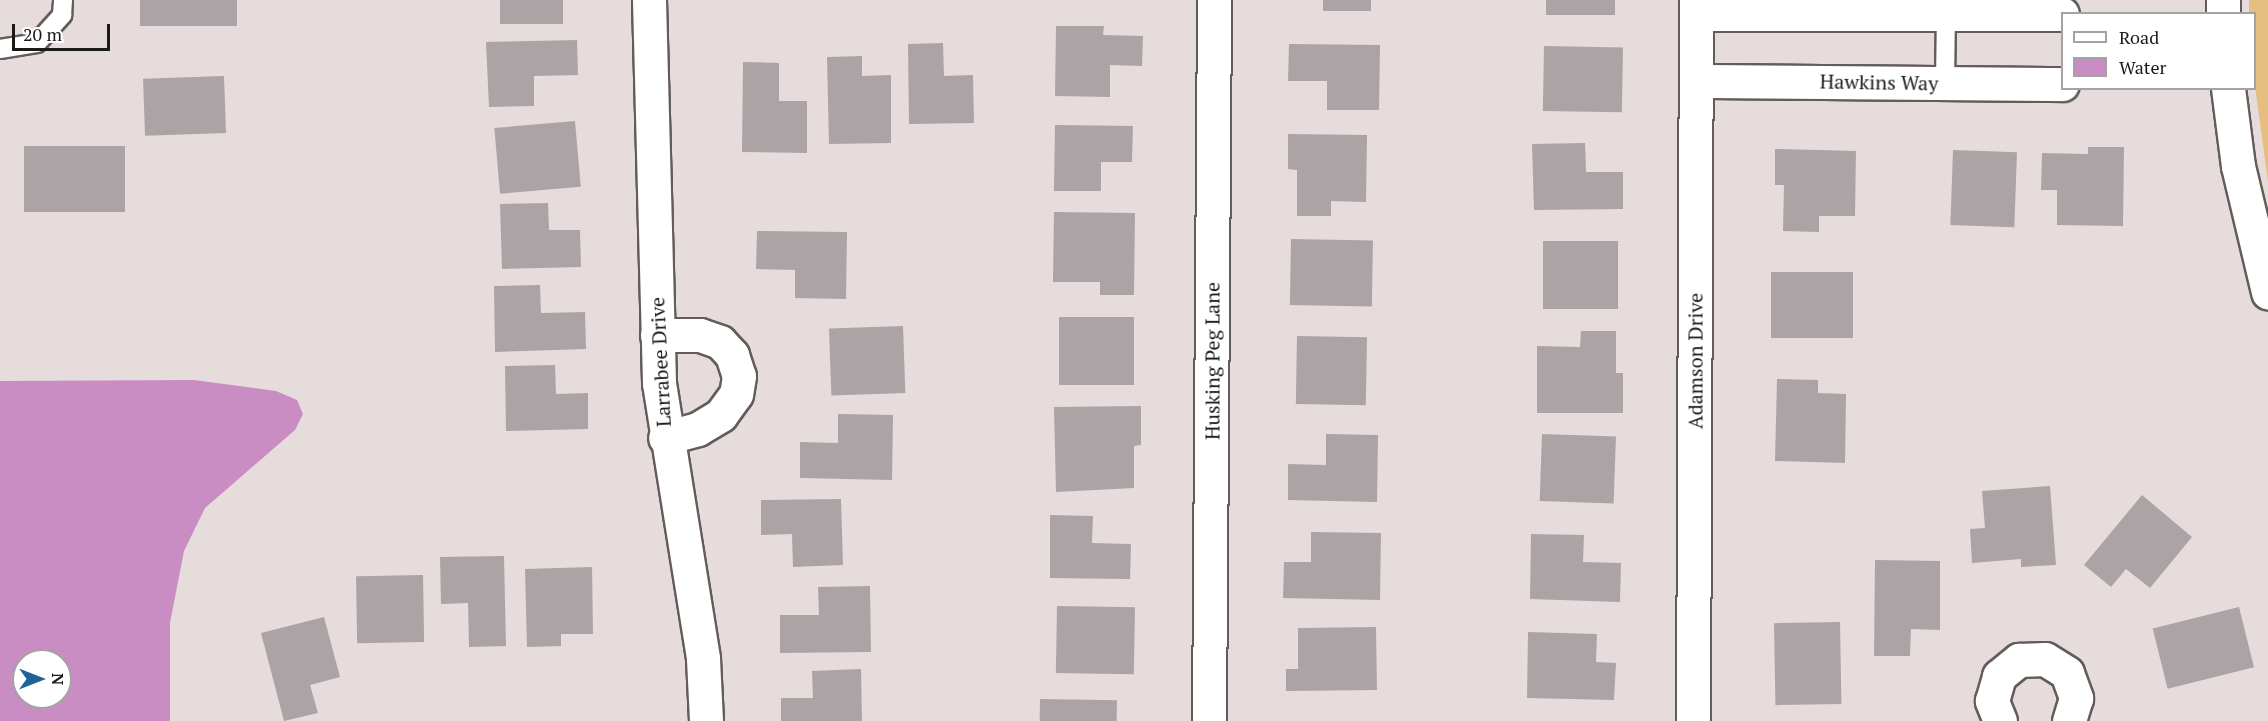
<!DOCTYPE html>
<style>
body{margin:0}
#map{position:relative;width:2268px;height:721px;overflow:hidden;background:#e5dcdb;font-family:"PT Serif",serif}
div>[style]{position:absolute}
.green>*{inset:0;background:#e5be80}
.water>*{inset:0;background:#c98dc4}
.building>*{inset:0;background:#aca3a6;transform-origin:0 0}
.roads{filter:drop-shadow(2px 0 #645c5b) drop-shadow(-2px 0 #645c5b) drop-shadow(0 2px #645c5b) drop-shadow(0 -2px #645c5b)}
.service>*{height:18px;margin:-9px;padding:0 9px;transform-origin:9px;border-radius:9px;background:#fff}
.minor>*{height:33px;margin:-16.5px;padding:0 16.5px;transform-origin:16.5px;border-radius:16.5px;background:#fff}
span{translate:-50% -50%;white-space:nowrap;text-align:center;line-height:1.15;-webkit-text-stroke:4.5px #fff;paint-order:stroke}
.street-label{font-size:20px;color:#1c1919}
.legend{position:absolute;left:2061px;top:12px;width:195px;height:78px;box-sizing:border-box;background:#fff;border:2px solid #a4a3a3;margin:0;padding:8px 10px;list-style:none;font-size:18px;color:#1c1919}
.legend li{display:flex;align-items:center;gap:12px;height:30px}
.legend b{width:30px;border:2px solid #a4a3a3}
.north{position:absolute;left:12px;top:649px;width:60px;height:60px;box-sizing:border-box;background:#fff;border:2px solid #a4a3a3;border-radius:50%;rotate:90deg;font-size:16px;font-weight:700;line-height:24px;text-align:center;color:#1c1919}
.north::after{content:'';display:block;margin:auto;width:21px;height:27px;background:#206297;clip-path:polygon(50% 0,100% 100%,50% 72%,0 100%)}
.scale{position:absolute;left:12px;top:24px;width:98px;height:27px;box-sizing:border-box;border:3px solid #1c1919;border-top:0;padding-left:8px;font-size:18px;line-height:21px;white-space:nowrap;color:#1c1919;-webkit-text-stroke:4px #fff;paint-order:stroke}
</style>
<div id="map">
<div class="green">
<i style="clip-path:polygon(2249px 0,2268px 0,2268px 182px,2255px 86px,2254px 14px,2249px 13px)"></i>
</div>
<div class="water">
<i style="clip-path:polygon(evenodd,194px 380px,276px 391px,297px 400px,303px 414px,295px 430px,205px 508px,184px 551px,170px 623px,170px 721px,0 721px,0 381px,194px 380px,24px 661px,60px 661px,60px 697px,24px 697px,24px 661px)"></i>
</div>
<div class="building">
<i style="left:140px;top:0;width:97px;height:26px"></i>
<i style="left:500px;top:0;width:63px;height:24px"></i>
<i style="left:1323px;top:0;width:48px;height:11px"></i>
<i style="left:1546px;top:0;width:69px;height:15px"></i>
<i style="clip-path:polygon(1056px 26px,1104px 26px,1103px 35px,1143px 36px,1142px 66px,1110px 65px,1110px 97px,1055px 96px)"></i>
<i style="clip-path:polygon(577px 40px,578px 75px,534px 76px,534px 106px,489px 107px,486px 42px)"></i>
<i style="clip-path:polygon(943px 43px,944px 76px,973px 75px,974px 123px,909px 124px,908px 44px)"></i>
<i style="clip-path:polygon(1289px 44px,1380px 45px,1379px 110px,1327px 110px,1327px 81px,1288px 81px)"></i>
<i style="left:1544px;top:46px;width:79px;height:65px;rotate:1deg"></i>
<i style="clip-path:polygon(862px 56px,862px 76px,891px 75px,891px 143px,829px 144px,827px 57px)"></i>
<i style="clip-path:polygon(743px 62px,779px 63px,779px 101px,807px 101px,807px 153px,742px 152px)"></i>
<i style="left:224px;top:76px;width:57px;height:81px;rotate:88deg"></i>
<i style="left:575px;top:121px;width:66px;height:81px;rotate:85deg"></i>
<i style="clip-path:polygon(1055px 125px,1133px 126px,1132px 162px,1101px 162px,1101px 191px,1054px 191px)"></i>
<i style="clip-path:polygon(1288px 134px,1367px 135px,1366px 202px,1331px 201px,1331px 216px,1297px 216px,1297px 170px,1288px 169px)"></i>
<i style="clip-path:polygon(1585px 143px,1586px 172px,1623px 172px,1623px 209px,1534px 210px,1532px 144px)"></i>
<i style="left:24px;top:146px;width:101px;height:66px"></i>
<i style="clip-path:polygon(2088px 147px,2124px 147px,2123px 226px,2057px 225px,2057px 190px,2041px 190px,2042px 153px,2088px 154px)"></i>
<i style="clip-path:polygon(1775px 149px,1856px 151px,1855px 216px,1819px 216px,1819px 232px,1783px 231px,1784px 185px,1775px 185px)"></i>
<i style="left:1953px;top:150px;width:64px;height:75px;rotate:2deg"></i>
<i style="clip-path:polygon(548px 203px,549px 230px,580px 230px,581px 267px,502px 269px,500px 204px)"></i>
<i style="clip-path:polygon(1054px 212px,1135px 213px,1134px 295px,1100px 295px,1100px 282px,1053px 282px)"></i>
<i style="clip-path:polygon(757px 231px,847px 232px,846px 299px,795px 298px,795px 270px,756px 269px)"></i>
<i style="left:1291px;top:239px;width:82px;height:66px;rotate:1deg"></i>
<i style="left:1543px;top:241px;width:75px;height:68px"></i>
<i style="left:1771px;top:272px;width:82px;height:66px"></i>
<i style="clip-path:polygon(540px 285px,541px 313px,585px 312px,586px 349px,495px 352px,494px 286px)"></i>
<i style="left:1059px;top:317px;width:75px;height:68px"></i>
<i style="left:903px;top:326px;width:67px;height:74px;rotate:88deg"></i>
<i style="clip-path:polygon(1581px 331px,1616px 331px,1616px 373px,1623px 373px,1623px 413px,1537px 413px,1537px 346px,1580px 347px)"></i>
<i style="left:1297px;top:336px;width:70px;height:68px;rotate:1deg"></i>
<i style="clip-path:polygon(555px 365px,556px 394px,588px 393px,588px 429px,506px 431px,505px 366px)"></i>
<i style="clip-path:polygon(1777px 379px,1818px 380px,1818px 393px,1846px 394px,1845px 463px,1775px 461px)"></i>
<i style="clip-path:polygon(1141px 406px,1141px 445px,1134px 446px,1134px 488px,1056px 492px,1054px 407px)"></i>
<i style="clip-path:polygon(838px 414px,893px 415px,892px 480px,800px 478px,800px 442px,838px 443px)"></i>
<i style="clip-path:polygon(1326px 434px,1378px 435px,1377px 502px,1288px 500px,1288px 464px,1326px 465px)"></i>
<i style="left:1542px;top:434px;width:74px;height:67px;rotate:2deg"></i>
<i style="clip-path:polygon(2050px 486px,2056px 565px,2021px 567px,2021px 559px,1972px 563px,1970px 529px,1985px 528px,1982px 491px)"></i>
<i style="clip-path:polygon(2142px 495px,2192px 537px,2150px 588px,2126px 569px,2111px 587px,2084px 565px)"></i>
<i style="clip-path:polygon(841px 499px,843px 565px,793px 567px,792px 534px,761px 535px,761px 500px)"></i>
<i style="clip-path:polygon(1050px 515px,1093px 516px,1092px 543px,1131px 544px,1130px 579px,1050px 578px)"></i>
<i style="clip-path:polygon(1311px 532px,1381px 533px,1380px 600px,1283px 598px,1284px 562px,1311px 562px)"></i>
<i style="clip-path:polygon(1531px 534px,1584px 535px,1583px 562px,1621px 563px,1620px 602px,1530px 599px)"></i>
<i style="clip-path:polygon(504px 556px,506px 646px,469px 647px,468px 603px,441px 604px,440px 557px)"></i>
<i style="clip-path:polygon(1875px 560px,1940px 561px,1940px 630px,1911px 629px,1910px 656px,1874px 656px)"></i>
<i style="clip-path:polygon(592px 567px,593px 634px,561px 634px,561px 646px,527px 647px,525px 569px)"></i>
<i style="left:423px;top:575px;width:67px;height:67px;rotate:89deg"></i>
<i style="clip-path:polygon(870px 586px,871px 652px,780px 653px,780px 615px,819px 615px,818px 587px)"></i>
<i style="left:1057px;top:606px;width:78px;height:67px;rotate:1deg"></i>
<i style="left:2239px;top:607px;width:62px;height:89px;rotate:76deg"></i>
<i style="clip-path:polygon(324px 617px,340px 677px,310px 685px,318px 713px,284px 721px,261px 633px)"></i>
<i style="left:1840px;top:622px;width:82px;height:66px;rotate:89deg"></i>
<i style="clip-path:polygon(1376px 627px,1377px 690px,1286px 691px,1286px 669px,1298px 669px,1298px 628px)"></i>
<i style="clip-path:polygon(1528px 632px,1597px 634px,1596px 662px,1616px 663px,1614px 700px,1527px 698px)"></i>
<i style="clip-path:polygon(861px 669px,862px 721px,781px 721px,781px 698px,813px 698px,812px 671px)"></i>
<i style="left:1040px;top:699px;width:77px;height:22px;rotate:1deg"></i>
</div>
<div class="roads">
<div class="service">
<i style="left:0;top:49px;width:37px;rotate:-9deg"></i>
<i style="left:37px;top:43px;width:38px;rotate:-48deg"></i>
<i style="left:62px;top:15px;width:15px;rotate:-86deg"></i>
<i style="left:1945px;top:83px;width:69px;rotate:-89.2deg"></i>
</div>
<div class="minor">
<i style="left:649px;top:0;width:383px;rotate:88.5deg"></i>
<i style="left:659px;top:383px;width:279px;rotate:80.9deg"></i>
<i style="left:703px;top:659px;width:62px;rotate:87.2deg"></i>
<i style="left:1696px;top:14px;width:366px"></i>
<i style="left:2223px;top:14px;width:14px;rotate:-90deg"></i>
<i style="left:1696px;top:81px;width:366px;rotate:0.5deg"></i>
<i style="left:2228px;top:88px;width:79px;rotate:82.7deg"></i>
<i style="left:2238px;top:166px;width:130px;rotate:76.6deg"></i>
<i style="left:657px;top:335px;width:43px"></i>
<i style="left:700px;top:335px;width:21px;rotate:19deg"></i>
<i style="left:720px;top:342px;width:18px;rotate:47deg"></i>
<i style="left:732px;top:355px;width:22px;rotate:72deg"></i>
<i style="left:739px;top:376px;width:18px;rotate:99deg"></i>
<i style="left:736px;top:394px;width:26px;rotate:126deg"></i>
<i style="left:721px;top:415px;width:27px;rotate:149deg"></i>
<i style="left:698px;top:429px;width:34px;rotate:165deg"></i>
<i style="left:1209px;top:721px;width:721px;rotate:-89.6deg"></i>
<i style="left:1693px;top:721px;width:721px;rotate:-89.76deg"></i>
<i style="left:2000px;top:721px;width:22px;rotate:-112deg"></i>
<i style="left:1992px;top:701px;width:26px;rotate:-74deg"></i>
<i style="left:1999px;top:676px;width:26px;rotate:-39deg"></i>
<i style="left:2019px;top:660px;width:26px;rotate:-2deg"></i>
<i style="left:2045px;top:659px;width:26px;rotate:32deg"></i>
<i style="left:2067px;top:673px;width:27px;rotate:70deg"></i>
<i style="left:2076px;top:698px;width:24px;rotate:107deg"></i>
</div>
</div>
<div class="street-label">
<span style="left:1879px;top:82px;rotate:1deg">Hawkins Way</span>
<span style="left:1212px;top:361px;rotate:-90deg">Husking Peg Lane</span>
<span style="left:1695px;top:361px;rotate:-90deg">Adamson Drive</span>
<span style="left:660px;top:362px;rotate:-93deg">Larrabee Drive</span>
</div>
<ul class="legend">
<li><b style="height:8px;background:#fff"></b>Road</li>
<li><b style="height:16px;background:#c98dc4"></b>Water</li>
</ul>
<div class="north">N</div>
<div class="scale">20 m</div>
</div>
